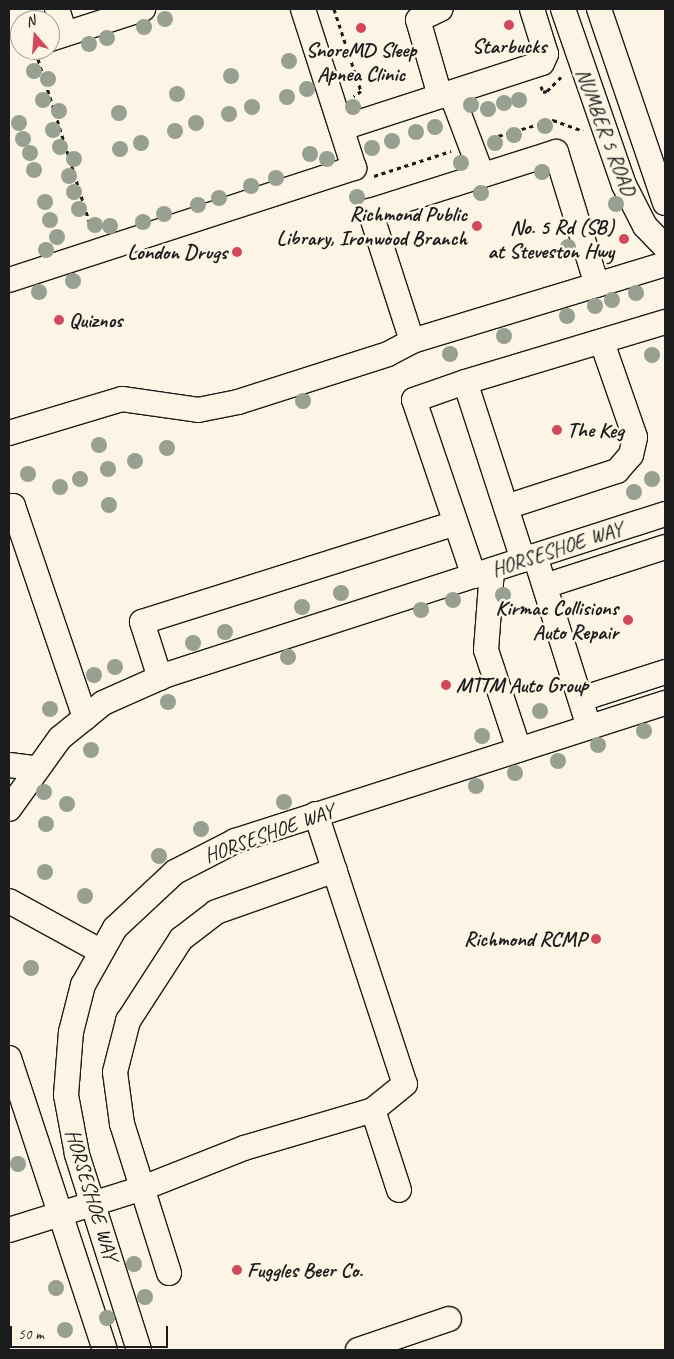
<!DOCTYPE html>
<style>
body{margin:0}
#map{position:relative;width:674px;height:1359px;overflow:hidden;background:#fcf5e5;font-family:Caveat,sans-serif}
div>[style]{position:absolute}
.path>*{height:3px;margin-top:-1.5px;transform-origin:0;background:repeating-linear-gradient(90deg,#1c1c1c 0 4px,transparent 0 8px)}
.roads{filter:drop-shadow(1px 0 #1c1c1c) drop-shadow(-1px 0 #1c1c1c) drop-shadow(0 1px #1c1c1c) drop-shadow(0 -1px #1c1c1c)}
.minor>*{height:24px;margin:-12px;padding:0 12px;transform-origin:12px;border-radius:12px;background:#fcf5e5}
.trees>*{width:16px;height:16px;margin:-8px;border-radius:50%;background:#97a091}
.dots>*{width:14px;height:14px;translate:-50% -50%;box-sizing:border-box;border:2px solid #fcf5e5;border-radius:50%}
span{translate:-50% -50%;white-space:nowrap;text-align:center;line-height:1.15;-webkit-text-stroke:5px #fcf5e5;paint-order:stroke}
.poi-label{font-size:21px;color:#1c1c1c;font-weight:700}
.right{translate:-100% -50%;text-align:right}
.left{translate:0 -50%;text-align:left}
.street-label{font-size:21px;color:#1c1c1c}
.frame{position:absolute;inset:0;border:10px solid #1c1c1c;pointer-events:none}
.north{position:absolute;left:10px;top:10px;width:50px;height:50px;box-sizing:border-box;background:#fcf5e5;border:1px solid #a29e95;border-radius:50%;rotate:342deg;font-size:14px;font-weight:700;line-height:20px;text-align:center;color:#1c1c1c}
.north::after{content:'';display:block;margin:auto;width:18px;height:22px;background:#d1495b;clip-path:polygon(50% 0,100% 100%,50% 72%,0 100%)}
.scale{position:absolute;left:10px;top:1326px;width:158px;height:22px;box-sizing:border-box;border:2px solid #1c1c1c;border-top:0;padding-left:6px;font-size:15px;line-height:18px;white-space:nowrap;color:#1c1c1c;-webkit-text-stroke:4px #fcf5e5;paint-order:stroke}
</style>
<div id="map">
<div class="path">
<i style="left:334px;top:9px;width:86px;rotate:71.8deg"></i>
<i style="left:361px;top:91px;width:9px;rotate:144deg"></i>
<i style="left:38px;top:59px;width:179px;rotate:72.5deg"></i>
<i style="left:541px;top:86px;width:6px;rotate:72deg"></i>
<i style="left:543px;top:92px;width:4px;rotate:-14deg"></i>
<i style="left:547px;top:91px;width:21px;rotate:-45deg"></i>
<i style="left:491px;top:138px;width:65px;rotate:-16.2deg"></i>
<i style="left:553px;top:120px;width:32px;rotate:20deg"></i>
<i style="left:374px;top:176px;width:81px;rotate:-18deg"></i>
</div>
<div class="roads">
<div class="minor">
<i style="left:57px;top:9px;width:26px;rotate:72deg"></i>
<i style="left:563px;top:9px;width:186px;rotate:70.9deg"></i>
<i style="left:624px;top:185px;width:46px;rotate:62.9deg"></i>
<i style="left:645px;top:226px;width:29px;rotate:46deg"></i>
<i style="left:599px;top:9px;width:205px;rotate:71.2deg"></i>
<i style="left:50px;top:39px;width:98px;rotate:-17.9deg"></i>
<i style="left:451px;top:93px;width:88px;rotate:69.3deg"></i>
<i style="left:440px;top:96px;width:79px;rotate:-106.1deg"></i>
<i style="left:418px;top:20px;width:25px;rotate:-26deg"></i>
<i style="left:342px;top:128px;width:210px;rotate:-18deg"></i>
<i style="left:542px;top:63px;width:10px;rotate:-66deg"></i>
<i style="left:546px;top:54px;width:47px;rotate:-107.3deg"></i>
<i style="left:9px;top:280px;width:363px;rotate:-18deg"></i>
<i style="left:354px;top:168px;width:167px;rotate:-107.8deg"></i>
<i style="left:412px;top:341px;width:137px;rotate:-107.9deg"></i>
<i style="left:370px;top:211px;width:195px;rotate:-17.6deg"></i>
<i style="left:556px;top:152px;width:139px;rotate:72.9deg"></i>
<i style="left:465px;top:382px;width:54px;rotate:160.6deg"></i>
<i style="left:414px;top:400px;width:186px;rotate:71.2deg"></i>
<i style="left:9px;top:433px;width:118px;rotate:-16.7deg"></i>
<i style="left:122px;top:399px;width:77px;rotate:8.2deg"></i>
<i style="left:198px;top:410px;width:41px;rotate:-11.3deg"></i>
<i style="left:238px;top:402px;width:157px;rotate:-17.7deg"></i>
<i style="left:388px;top:354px;width:27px;rotate:-28deg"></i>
<i style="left:412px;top:341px;width:264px;rotate:-16.9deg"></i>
<i style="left:9px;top:506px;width:4px"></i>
<i style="left:13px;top:506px;width:224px;rotate:71.2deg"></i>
<i style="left:506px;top:507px;width:117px;rotate:-18deg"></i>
<i style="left:617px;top:471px;width:21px;rotate:-49deg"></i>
<i style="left:631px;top:455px;width:18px;rotate:-77deg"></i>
<i style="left:635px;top:437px;width:101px;rotate:-109.2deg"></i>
<i style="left:535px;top:556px;width:179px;rotate:72.5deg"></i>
<i style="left:523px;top:560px;width:187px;rotate:-108deg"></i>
<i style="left:465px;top:382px;width:209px;rotate:-16.7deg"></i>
<i style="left:492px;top:570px;width:80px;rotate:94.3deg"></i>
<i style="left:486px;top:650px;width:105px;rotate:71.7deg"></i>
<i style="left:545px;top:586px;width:126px;rotate:-18deg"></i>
<i style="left:160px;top:678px;width:59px;rotate:-107.8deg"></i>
<i style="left:142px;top:622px;width:325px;rotate:-17.5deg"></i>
<i style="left:581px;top:699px;width:88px;rotate:-17.8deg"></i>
<i style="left:9px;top:765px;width:26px;rotate:7deg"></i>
<i style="left:9px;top:809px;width:87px;rotate:-54.3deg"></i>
<i style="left:60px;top:738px;width:55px;rotate:-39.1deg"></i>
<i style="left:103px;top:703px;width:69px;rotate:-24deg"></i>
<i style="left:166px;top:675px;width:524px;rotate:-17.88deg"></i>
<i style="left:316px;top:814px;width:284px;rotate:71.8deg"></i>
<i style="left:405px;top:1084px;width:41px;rotate:140.9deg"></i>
<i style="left:373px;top:1110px;width:84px;rotate:72deg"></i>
<i style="left:9px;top:901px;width:104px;rotate:28.8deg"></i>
<i style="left:9px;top:1058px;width:307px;rotate:71.8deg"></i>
<i style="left:9px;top:1230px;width:140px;rotate:-17.4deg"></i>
<i style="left:143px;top:1188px;width:109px;rotate:-21.6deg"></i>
<i style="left:244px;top:1148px;width:134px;rotate:-16.4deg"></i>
<i style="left:169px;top:1273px;width:156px;rotate:-107.5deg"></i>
<i style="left:122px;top:1124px;width:52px;rotate:-97.7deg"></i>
<i style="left:115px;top:1072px;width:53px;rotate:-75.7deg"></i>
<i style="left:128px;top:1021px;width:98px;rotate:-57.1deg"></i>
<i style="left:181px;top:939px;width:44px;rotate:-37.6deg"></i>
<i style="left:216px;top:912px;width:126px;rotate:-19.4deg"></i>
<i style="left:139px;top:1350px;width:206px;rotate:-107.6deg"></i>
<i style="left:77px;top:1154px;width:60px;rotate:-100.6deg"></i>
<i style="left:66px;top:1095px;width:63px;rotate:-85.5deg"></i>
<i style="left:71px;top:1032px;width:49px;rotate:-75.7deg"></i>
<i style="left:83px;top:985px;width:65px;rotate:-60.7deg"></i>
<i style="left:115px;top:928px;width:82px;rotate:-43deg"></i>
<i style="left:175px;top:872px;width:68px;rotate:-27.3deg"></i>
<i style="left:235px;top:841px;width:452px;rotate:-17.8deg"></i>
<i style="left:358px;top:1350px;width:96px;rotate:-18.8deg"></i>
</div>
</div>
<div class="trees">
<i style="left:165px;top:19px"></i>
<i style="left:144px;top:27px"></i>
<i style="left:107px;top:38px"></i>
<i style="left:89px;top:44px"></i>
<i style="left:289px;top:61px"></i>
<i style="left:34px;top:71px"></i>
<i style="left:231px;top:76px"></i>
<i style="left:48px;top:79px"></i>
<i style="left:307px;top:89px"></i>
<i style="left:177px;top:94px"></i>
<i style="left:287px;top:97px"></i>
<i style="left:43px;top:100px"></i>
<i style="left:519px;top:100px"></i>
<i style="left:504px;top:103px"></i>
<i style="left:471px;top:105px"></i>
<i style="left:252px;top:107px"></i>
<i style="left:353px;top:107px"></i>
<i style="left:488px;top:109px"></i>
<i style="left:59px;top:111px"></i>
<i style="left:119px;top:113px"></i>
<i style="left:229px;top:114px"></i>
<i style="left:19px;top:123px"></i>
<i style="left:196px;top:123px"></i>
<i style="left:545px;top:126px"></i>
<i style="left:435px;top:127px"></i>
<i style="left:53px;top:130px"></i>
<i style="left:175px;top:131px"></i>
<i style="left:416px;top:132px"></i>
<i style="left:514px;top:135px"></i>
<i style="left:23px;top:139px"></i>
<i style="left:392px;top:141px"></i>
<i style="left:141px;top:143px"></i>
<i style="left:495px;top:143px"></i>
<i style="left:60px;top:147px"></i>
<i style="left:372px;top:148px"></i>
<i style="left:120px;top:149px"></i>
<i style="left:30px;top:153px"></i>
<i style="left:310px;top:154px"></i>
<i style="left:74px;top:159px"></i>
<i style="left:327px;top:159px"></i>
<i style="left:461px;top:163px"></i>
<i style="left:34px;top:170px"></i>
<i style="left:542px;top:172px"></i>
<i style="left:69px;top:176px"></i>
<i style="left:276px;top:178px"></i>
<i style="left:251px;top:186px"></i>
<i style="left:74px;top:192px"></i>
<i style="left:481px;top:193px"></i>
<i style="left:357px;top:197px"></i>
<i style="left:219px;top:198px"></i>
<i style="left:45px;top:202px"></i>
<i style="left:616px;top:204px"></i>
<i style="left:198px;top:205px"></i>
<i style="left:79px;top:209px"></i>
<i style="left:164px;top:214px"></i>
<i style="left:50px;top:220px"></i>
<i style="left:143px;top:222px"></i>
<i style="left:95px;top:225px"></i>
<i style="left:110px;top:226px"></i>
<i style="left:57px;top:237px"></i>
<i style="left:568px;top:247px"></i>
<i style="left:46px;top:250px"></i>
<i style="left:73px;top:281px"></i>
<i style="left:39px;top:292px"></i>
<i style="left:636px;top:293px"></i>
<i style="left:612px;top:300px"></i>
<i style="left:595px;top:306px"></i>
<i style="left:567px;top:316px"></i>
<i style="left:504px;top:336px"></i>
<i style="left:450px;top:354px"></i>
<i style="left:652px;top:355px"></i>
<i style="left:303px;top:401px"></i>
<i style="left:99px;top:445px"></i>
<i style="left:167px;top:448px"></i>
<i style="left:135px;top:461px"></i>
<i style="left:108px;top:469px"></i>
<i style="left:28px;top:474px"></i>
<i style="left:80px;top:479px"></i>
<i style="left:652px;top:479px"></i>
<i style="left:60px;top:487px"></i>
<i style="left:634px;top:492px"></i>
<i style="left:109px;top:505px"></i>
<i style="left:341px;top:593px"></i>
<i style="left:503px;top:595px"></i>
<i style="left:453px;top:600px"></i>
<i style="left:302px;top:607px"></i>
<i style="left:421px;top:610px"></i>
<i style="left:225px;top:632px"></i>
<i style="left:193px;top:643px"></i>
<i style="left:288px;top:657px"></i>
<i style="left:115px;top:667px"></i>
<i style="left:94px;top:675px"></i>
<i style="left:168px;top:702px"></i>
<i style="left:50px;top:709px"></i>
<i style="left:540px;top:711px"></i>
<i style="left:644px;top:731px"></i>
<i style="left:482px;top:736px"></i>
<i style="left:598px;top:745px"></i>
<i style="left:91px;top:750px"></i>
<i style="left:558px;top:761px"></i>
<i style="left:515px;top:773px"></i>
<i style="left:476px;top:786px"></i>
<i style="left:44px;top:792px"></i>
<i style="left:284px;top:802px"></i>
<i style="left:67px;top:804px"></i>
<i style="left:46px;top:824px"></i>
<i style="left:201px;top:829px"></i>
<i style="left:159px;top:856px"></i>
<i style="left:45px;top:872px"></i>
<i style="left:85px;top:896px"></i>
<i style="left:31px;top:968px"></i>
<i style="left:18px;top:1164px"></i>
<i style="left:134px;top:1264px"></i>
<i style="left:56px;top:1288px"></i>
<i style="left:145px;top:1297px"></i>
<i style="left:107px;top:1318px"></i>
<i style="left:65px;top:1330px"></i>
</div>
<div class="dots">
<i style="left:509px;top:25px;background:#d1495b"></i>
<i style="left:361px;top:28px;background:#d1495b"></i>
<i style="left:477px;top:226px;background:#d1495b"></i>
<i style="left:624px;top:239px;background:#d1495b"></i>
<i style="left:237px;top:252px;background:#d1495b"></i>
<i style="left:59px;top:320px;background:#d1495b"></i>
<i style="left:557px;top:430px;background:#d1495b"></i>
<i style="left:628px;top:620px;background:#d1495b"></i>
<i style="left:446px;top:685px;background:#d1495b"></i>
<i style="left:596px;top:939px;background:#d1495b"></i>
<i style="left:237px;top:1270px;background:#d1495b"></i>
</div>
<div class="poi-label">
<span style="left:509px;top:46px">Starbucks</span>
<span style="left:361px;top:62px">SnoreMD Sleep<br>Apnea Clinic</span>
<span class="right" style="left:467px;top:226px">Richmond Public<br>Library, Ironwood Branch</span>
<span class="right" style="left:614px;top:239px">No. 5 Rd (SB)<br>at Steveston Hwy</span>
<span class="right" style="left:227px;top:252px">London Drugs</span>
<span class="left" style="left:69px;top:320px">Quiznos</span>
<span class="left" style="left:567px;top:430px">The Keg</span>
<span class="right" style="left:618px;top:620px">Kirmac Collisions<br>Auto Repair</span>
<span class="left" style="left:456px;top:685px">MTTM Auto Group</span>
<span class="right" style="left:586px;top:939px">Richmond RCMP</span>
<span class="left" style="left:247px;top:1270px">Fuggles Beer Co.</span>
</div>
<div class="street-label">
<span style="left:606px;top:132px;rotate:69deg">NUMBER 5 ROAD</span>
<span style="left:557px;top:549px;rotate:-18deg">HORSESHOE WAY</span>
<span style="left:269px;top:833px;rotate:-20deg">HORSESHOE WAY</span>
<span style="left:92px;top:1195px;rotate:73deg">HORSESHOE WAY</span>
</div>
<div class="frame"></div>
<div class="north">N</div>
<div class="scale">50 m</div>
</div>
